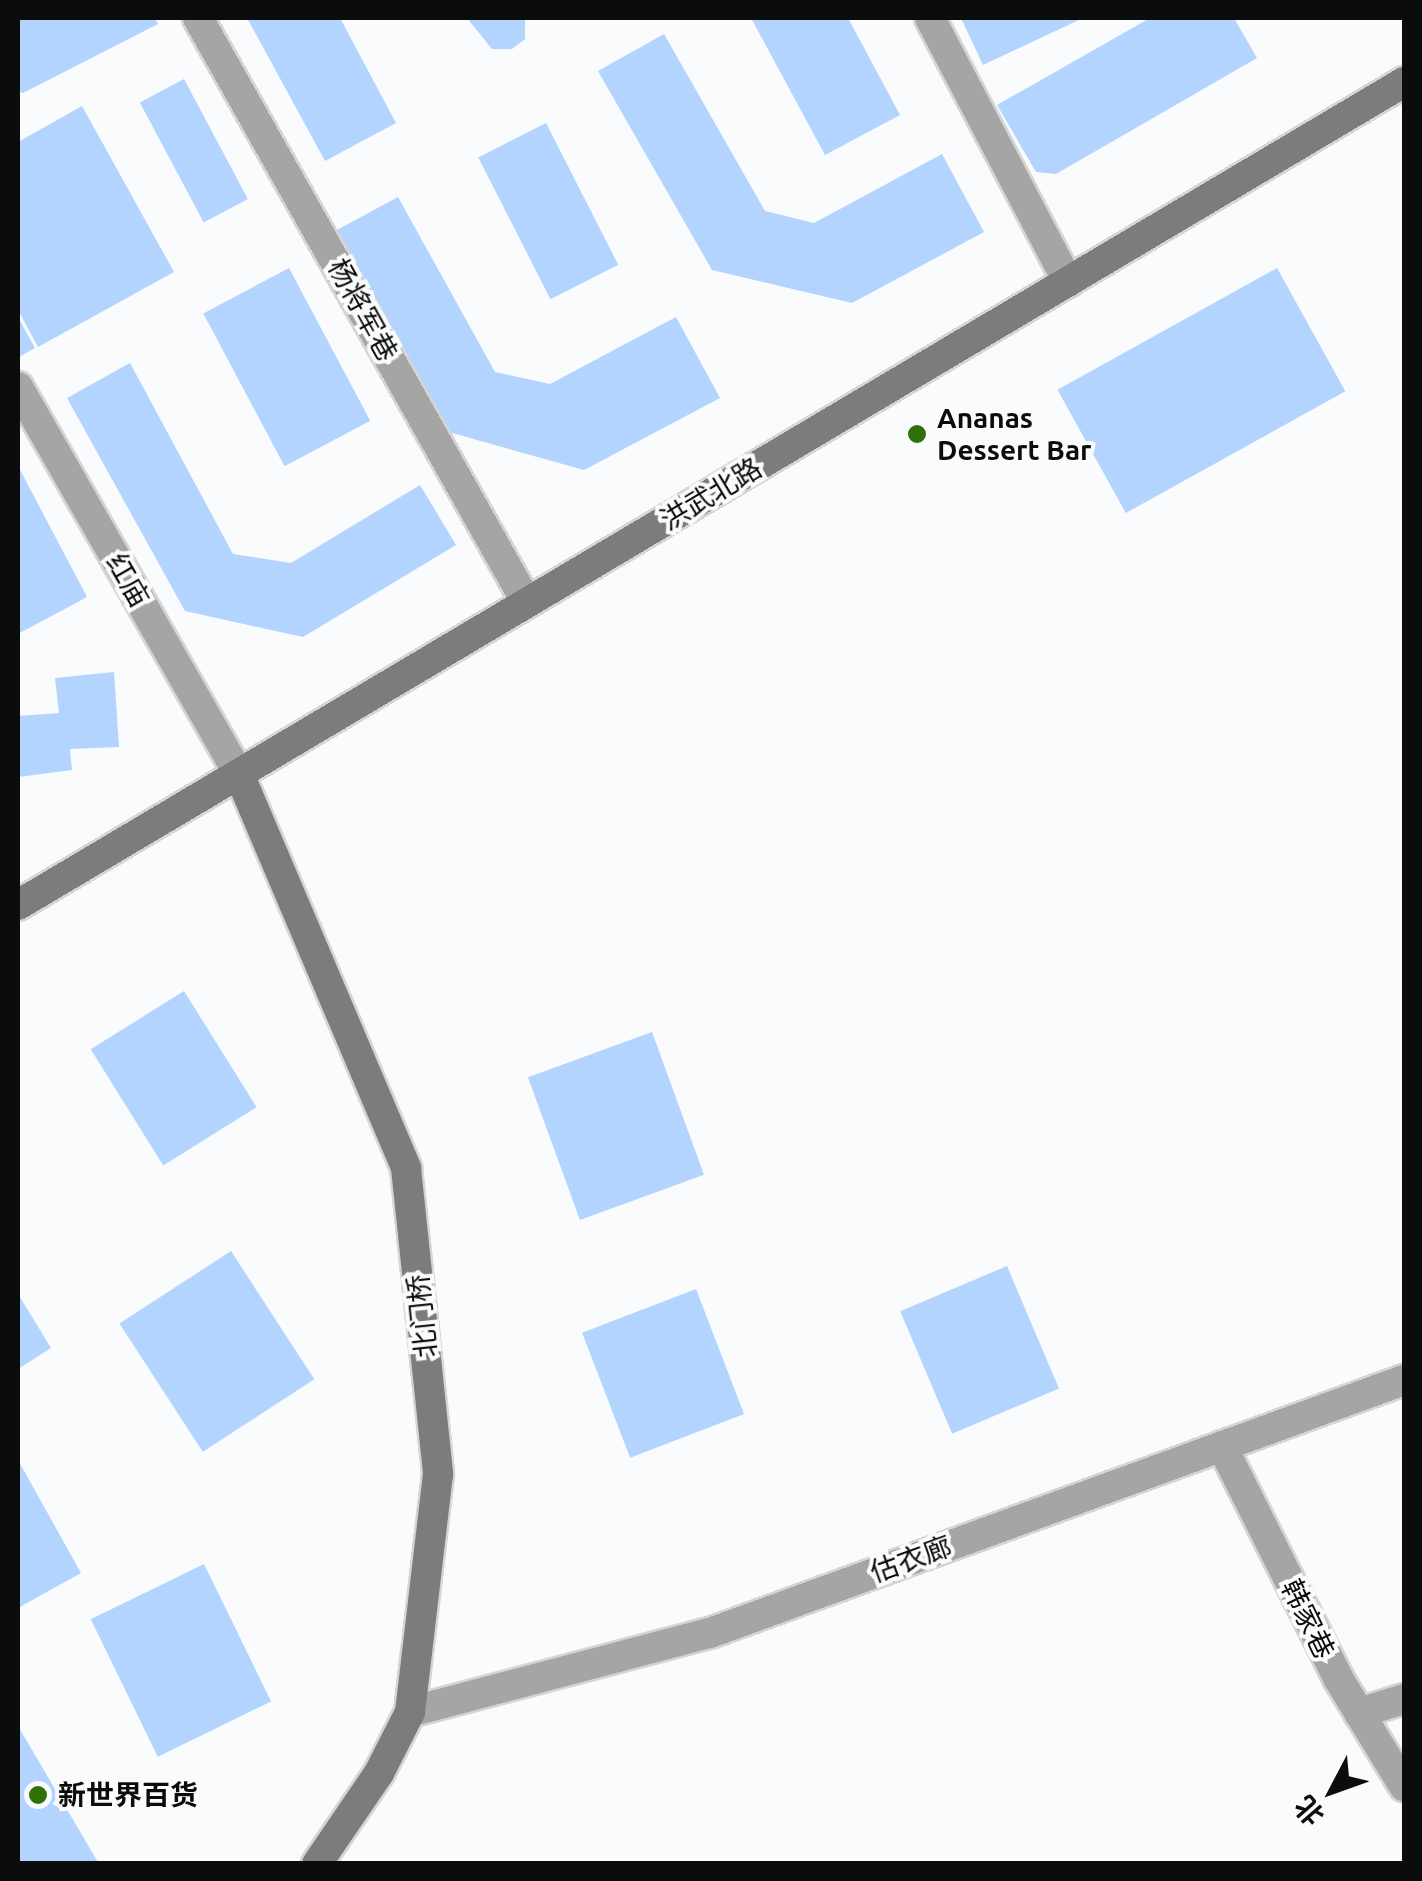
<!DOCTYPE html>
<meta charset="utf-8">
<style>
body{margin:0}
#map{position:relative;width:1422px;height:1881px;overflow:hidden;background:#fafbfc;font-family:Ubuntu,"Noto Sans SC",sans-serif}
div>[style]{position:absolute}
.building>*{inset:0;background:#b2d4fe;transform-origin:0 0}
.roads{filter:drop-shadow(2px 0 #d4d5d6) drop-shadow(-2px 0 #d4d5d6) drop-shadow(0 2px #d4d5d6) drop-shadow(0 -2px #d4d5d6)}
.pedestrian>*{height:30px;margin:-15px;padding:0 15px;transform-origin:15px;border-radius:15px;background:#a5a5a4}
.minor>*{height:30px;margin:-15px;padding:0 15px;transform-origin:15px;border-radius:15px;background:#a5a5a4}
.secondary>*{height:30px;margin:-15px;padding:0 15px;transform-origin:15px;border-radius:15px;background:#7c7c7b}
.dots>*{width:28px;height:28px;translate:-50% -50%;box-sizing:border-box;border:5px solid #fafbfc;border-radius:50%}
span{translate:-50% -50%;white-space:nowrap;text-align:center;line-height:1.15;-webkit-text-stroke:8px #fafbfc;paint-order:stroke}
.street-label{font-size:28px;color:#0b0c0c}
.poi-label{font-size:28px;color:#0b0c0c;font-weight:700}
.left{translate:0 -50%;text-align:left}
.frame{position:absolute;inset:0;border:20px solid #0b0c0c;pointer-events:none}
.north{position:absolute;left:1282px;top:1741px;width:100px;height:100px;-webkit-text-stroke:8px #fafbfc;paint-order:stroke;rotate:229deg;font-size:28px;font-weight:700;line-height:40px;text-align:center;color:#0b0c0c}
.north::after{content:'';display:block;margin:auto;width:35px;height:45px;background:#0b0c0c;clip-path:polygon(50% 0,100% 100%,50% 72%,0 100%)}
</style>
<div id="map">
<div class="building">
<i style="clip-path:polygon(18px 18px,155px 18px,158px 24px,23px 93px,18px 91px)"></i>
<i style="clip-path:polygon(247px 18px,340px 18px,396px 123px,325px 161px)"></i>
<i style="clip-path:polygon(467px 18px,525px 18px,525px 39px,512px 49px,492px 49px)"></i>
<i style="clip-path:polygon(751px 18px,848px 18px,900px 115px,825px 155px)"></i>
<i style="clip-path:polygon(961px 18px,1083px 18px,983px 65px)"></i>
<i style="clip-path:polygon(1150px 18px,1234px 18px,1257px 58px,1056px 174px,1036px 172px,997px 105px)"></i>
<i style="clip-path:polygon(664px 34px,765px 211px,814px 223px,942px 154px,984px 232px,852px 303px,712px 270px,598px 71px)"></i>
<i style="left:184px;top:79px;width:136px;height:50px;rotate:62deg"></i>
<i style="clip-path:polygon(82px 106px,174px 272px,38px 347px,18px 310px,18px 142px)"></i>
<i style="left:546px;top:123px;width:159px;height:76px;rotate:63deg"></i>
<i style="clip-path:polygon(398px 197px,495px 372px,550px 384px,676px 317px,720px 398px,584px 470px,445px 431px,335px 231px)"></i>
<i style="left:289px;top:268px;width:173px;height:97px;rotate:62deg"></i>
<i style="left:1277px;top:268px;width:141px;height:251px;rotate:61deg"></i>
<i style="clip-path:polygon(18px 317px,35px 348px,19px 357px,18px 354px)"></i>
<i style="clip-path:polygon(130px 363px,233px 554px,291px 563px,420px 485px,456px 545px,303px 637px,185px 611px,67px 398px)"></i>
<i style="clip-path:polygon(18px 466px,87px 597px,18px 634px)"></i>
<i style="clip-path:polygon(114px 672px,119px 747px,70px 749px,72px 770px,18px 777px,18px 716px,59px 713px,55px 678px)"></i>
<i style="left:184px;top:991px;width:137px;height:110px;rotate:58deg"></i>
<i style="left:652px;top:1032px;width:152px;height:132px;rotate:70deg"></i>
<i style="left:231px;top:1251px;width:153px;height:133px;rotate:57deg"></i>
<i style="left:1007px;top:1266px;width:133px;height:116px;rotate:67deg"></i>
<i style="left:696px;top:1289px;width:134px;height:122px;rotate:69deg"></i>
<i style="clip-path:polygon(18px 1294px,51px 1348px,18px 1369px)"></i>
<i style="clip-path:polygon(18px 1460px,81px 1573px,18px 1608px)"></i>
<i style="left:204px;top:1564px;width:153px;height:126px;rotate:64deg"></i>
<i style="clip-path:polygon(18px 1726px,99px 1864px,18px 1864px)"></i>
</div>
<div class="roads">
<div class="pedestrian">
<i style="left:18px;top:387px;width:446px;rotate:60.3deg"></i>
</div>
<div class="minor">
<i style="left:198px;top:18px;width:671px;rotate:60.65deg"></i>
<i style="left:930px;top:18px;width:298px;rotate:62.4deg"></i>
<i style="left:1222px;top:1446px;width:259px;rotate:63.4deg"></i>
<i style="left:1338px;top:1678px;width:127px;rotate:58.6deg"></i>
<i style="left:410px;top:1712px;width:310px;rotate:-14.8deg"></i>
<i style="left:710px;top:1633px;width:739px;rotate:-20.03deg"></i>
<i style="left:1359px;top:1713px;width:47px;rotate:-17.3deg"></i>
</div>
<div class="secondary">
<i style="left:239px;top:774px;width:428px;rotate:67deg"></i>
<i style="left:406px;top:1168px;width:308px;rotate:84deg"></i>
<i style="left:438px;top:1474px;width:240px;rotate:96.7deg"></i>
<i style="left:410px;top:1712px;width:68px;rotate:116.9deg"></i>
<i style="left:379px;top:1773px;width:110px;rotate:124.3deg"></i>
<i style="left:18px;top:905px;width:1612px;rotate:-30.7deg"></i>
</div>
</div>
<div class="dots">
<i style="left:917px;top:434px;background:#307009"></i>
<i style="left:38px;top:1795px;background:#307009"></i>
</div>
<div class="street-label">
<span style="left:363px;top:310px;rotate:61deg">杨将军巷</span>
<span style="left:711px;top:494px;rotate:-31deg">洪武北路</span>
<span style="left:128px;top:580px;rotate:60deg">红庙</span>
<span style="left:422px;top:1316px;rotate:-96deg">北门桥</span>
<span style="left:911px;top:1559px;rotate:-20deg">估衣廊</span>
<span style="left:1308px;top:1619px;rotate:64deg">韩家巷</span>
</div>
<div class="poi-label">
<span class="left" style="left:937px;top:434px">Ananas<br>Dessert Bar</span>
<span class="left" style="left:58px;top:1795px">新世界百货</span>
</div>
<div class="frame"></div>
<div class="north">北</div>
</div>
